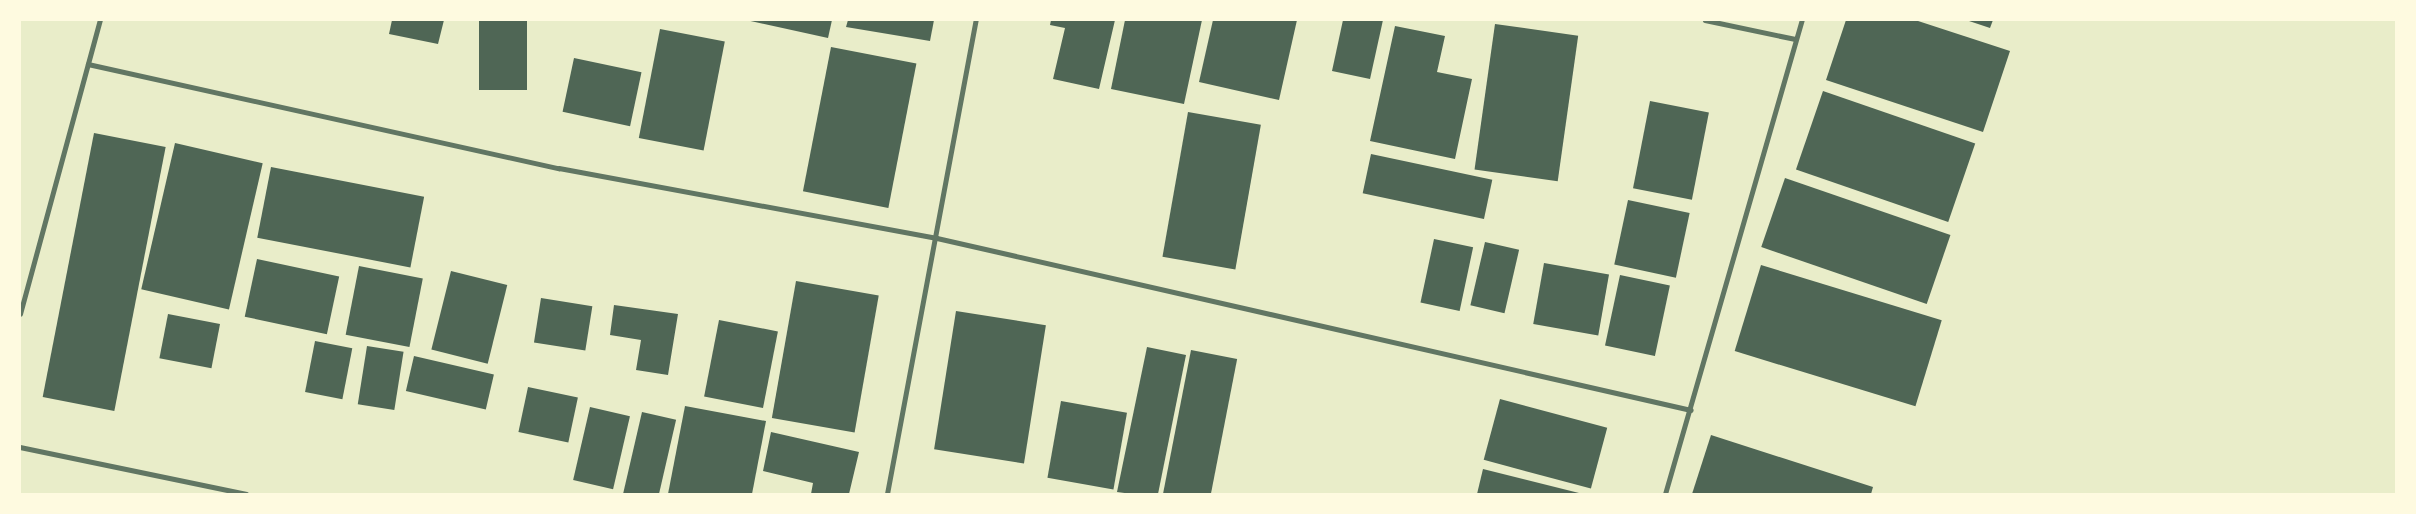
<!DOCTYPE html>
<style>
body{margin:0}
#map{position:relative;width:2416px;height:514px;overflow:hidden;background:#e9edc9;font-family:"Titillium Web",sans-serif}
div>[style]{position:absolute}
.building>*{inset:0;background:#4f6655;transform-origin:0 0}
.service>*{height:4.5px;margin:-2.25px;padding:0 2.25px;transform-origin:2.25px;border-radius:2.25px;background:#617663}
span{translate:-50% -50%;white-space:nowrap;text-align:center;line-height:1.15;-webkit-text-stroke:6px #fefae0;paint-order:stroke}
.frame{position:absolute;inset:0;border:21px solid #fefae0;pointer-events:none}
</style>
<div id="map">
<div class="building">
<i style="clip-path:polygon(392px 20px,444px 20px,438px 44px,389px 34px)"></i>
<i style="left:479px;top:20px;width:48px;height:70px"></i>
<i style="clip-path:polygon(746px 20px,832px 20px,828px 38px)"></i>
<i style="clip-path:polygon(848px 20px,934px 20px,930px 41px,846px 27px)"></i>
<i style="clip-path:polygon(1051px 20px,1115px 20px,1099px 89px,1053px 79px,1065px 28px,1050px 25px)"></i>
<i style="clip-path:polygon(1125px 20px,1202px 20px,1184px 104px,1111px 89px)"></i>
<i style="clip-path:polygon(1213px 20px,1297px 20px,1279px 100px,1199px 82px)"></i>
<i style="clip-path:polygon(1343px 20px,1383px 20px,1370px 79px,1332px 71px)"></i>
<i style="clip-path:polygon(1846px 20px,1915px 20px,2010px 51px,1983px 132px,1826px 80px)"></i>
<i style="clip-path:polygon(1966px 20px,1993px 20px,1990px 28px)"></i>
<i style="left:1495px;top:24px;width:84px;height:147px;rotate:8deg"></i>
<i style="clip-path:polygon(1395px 26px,1445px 36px,1437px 72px,1472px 79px,1455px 159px,1370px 141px)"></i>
<i style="left:660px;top:29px;width:66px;height:111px;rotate:11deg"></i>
<i style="left:831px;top:47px;width:87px;height:147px;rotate:11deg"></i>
<i style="left:574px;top:58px;width:69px;height:55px;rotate:12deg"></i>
<i style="left:1823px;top:91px;width:161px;height:83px;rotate:19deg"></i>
<i style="left:1650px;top:101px;width:60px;height:89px;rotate:11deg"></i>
<i style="left:1188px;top:112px;width:74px;height:147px;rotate:10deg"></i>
<i style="left:94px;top:133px;width:73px;height:269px;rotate:11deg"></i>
<i style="left:175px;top:143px;width:90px;height:150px;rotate:13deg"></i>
<i style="left:1371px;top:154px;width:124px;height:40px;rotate:12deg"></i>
<i style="left:271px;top:167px;width:156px;height:72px;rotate:11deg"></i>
<i style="left:1785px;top:178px;width:175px;height:73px;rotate:19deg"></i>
<i style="left:1628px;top:200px;width:63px;height:66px;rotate:12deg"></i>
<i style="left:1434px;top:239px;width:40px;height:65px;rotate:12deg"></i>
<i style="left:1485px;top:242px;width:35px;height:65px;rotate:13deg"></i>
<i style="left:257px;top:259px;width:84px;height:59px;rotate:12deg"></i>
<i style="left:1544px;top:263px;width:66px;height:62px;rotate:10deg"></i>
<i style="left:1761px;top:265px;width:189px;height:90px;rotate:17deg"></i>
<i style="left:359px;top:266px;width:65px;height:70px;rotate:11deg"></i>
<i style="left:451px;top:271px;width:58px;height:81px;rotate:14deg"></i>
<i style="left:1620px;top:275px;width:51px;height:72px;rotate:12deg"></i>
<i style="left:796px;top:281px;width:84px;height:139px;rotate:10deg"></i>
<i style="left:541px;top:298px;width:52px;height:45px;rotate:9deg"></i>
<i style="clip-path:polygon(614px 305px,678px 314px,668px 375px,636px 370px,641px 340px,610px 335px)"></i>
<i style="left:956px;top:311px;width:91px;height:140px;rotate:9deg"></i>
<i style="left:168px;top:314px;width:53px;height:45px;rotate:11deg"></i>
<i style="left:719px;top:320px;width:60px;height:78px;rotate:11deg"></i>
<i style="left:315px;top:341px;width:38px;height:52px;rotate:11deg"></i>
<i style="left:367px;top:346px;width:37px;height:59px;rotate:9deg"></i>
<i style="clip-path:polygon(1147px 347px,1186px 355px,1158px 494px,1132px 494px,1117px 492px)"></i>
<i style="left:1191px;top:350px;width:47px;height:147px;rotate:11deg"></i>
<i style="left:414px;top:356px;width:82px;height:36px;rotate:13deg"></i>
<i style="left:528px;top:387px;width:51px;height:46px;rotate:12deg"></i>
<i style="left:1500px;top:399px;width:111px;height:63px;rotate:15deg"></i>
<i style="left:1061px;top:401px;width:67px;height:78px;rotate:10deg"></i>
<i style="clip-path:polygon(685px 406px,766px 421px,752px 494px,668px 494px)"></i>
<i style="left:590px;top:407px;width:41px;height:75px;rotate:13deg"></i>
<i style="left:642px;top:412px;width:35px;height:84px;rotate:13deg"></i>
<i style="clip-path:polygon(771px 432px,859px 452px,849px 494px,811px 494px,813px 483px,763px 471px)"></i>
<i style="clip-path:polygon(1711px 435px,1873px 487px,1871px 494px,1692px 494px)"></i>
<i style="clip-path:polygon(1483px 469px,1583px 494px,1477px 494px)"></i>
</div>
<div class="service">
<i style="left:1705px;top:20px;width:92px;rotate:11.9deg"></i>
<i style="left:88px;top:64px;width:482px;rotate:12.5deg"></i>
<i style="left:559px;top:168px;width:384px;rotate:10.5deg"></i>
<i style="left:937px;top:238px;width:773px;rotate:12.85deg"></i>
<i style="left:20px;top:314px;width:305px;rotate:-74.8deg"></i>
<i style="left:20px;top:447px;width:231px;rotate:11.7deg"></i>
<i style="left:887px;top:494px;width:482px;rotate:-79.4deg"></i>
<i style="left:1665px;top:494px;width:493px;rotate:-73.9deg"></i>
</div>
<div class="frame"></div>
</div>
